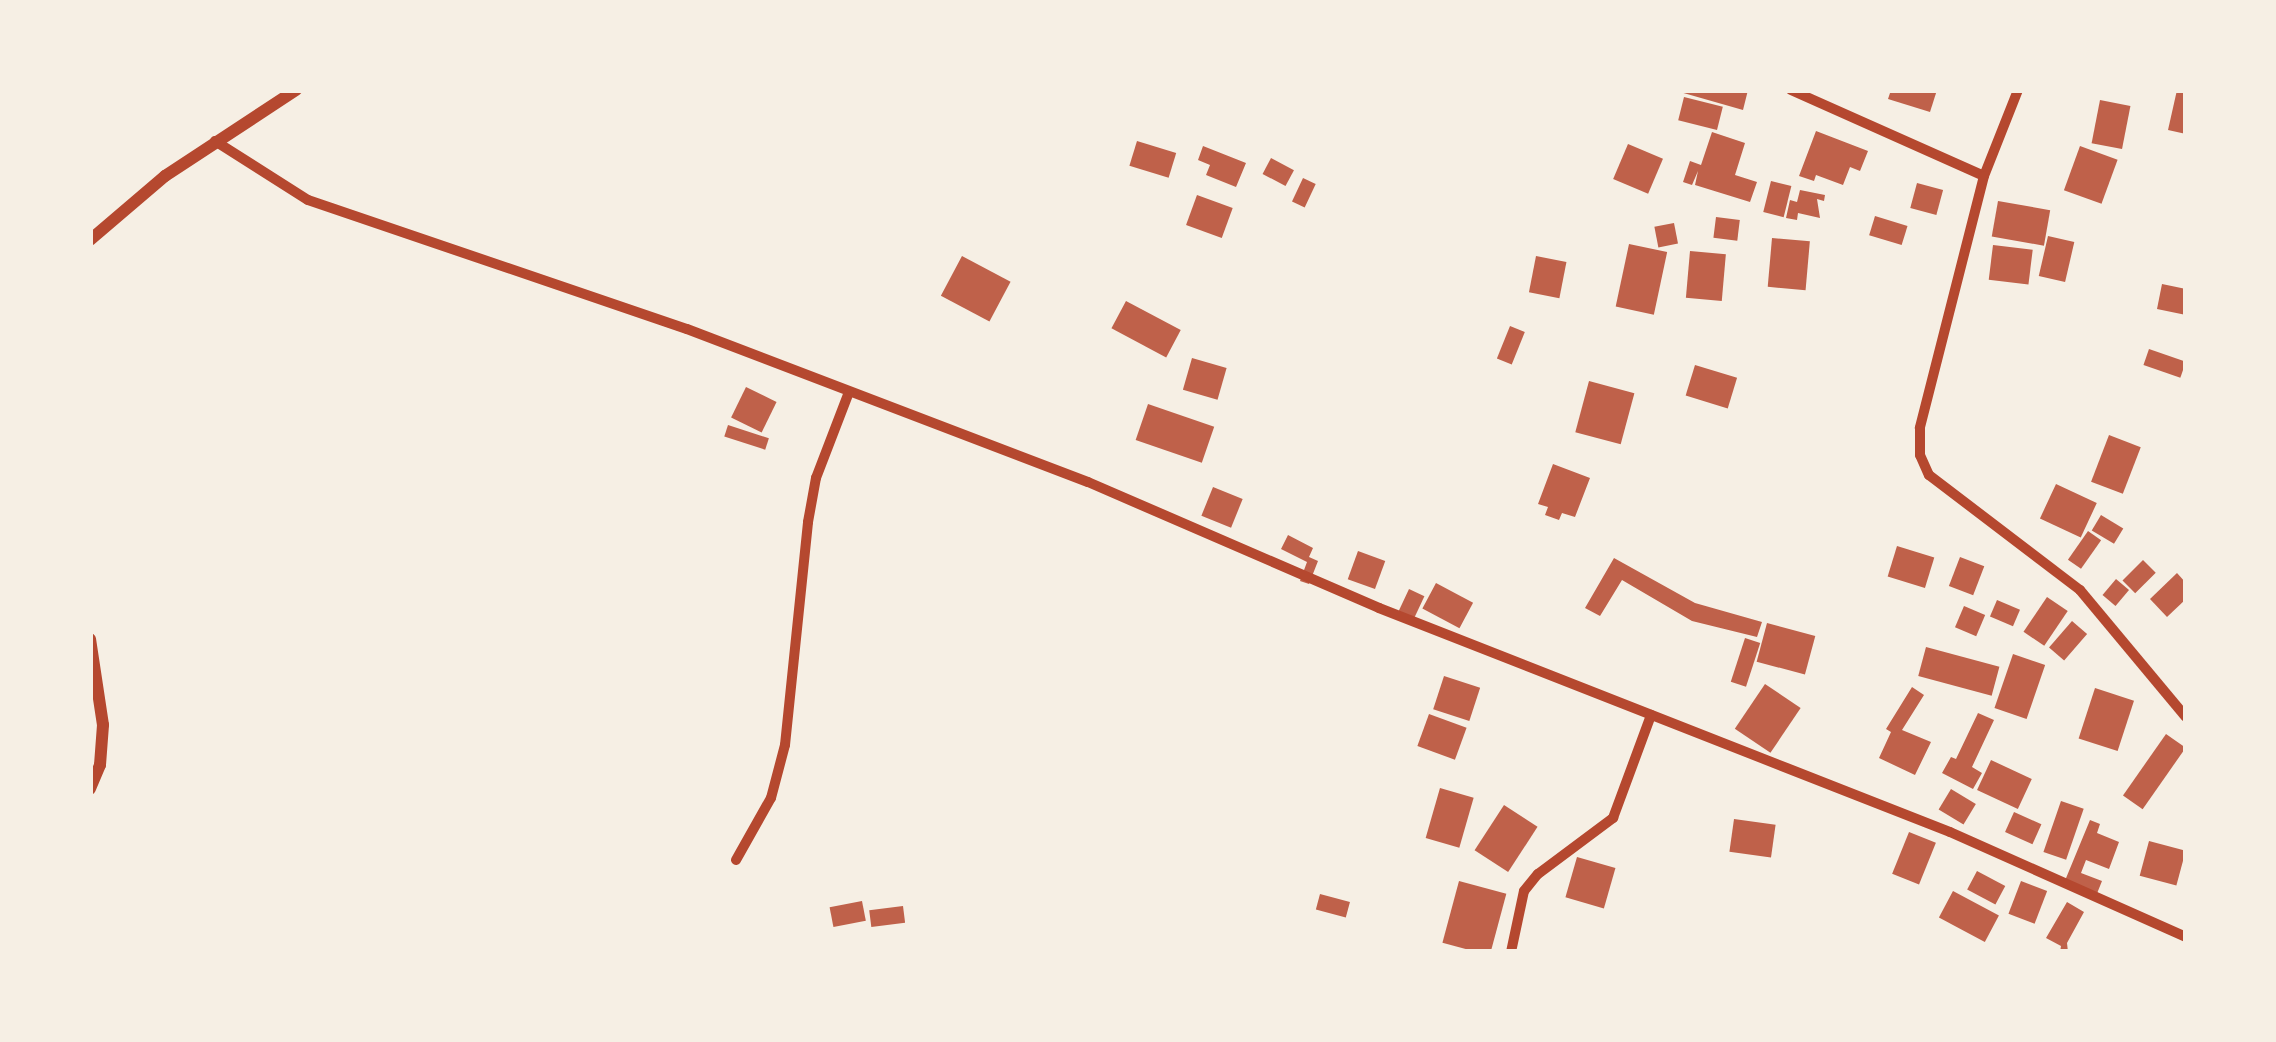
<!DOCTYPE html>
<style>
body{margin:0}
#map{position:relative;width:2276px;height:1042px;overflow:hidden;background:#f6efe4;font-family:Signika,sans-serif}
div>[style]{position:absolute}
.building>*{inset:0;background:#bf614a;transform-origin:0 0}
.minor>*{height:10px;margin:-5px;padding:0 5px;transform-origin:5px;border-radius:5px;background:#b5482f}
.tertiary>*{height:12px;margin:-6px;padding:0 6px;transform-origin:6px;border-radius:6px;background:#b5482f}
span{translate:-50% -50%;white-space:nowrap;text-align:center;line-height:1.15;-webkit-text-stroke:9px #f6efe4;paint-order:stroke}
.frame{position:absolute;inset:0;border:93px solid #f6efe4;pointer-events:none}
</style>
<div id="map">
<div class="building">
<i style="clip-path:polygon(1673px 90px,1748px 90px,1743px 110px)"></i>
<i style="clip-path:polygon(1891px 90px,1937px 90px,1930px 112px,1888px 99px)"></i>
<i style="clip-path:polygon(2177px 90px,2186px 90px,2186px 134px,2168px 130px)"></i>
<i style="left:1684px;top:97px;width:40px;height:24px;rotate:14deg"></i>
<i style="left:2100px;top:100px;width:31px;height:44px;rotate:11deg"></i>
<i style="clip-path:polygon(1816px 131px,1868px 151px,1860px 171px,1850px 167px,1843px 185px,1816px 175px,1814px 181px,1799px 176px)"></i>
<i style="clip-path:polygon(1712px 132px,1745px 143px,1735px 175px,1757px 182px,1750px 202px,1695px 185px,1698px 171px,1692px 185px,1683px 182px,1690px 161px,1701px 165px)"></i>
<i style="left:1137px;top:141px;width:41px;height:26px;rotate:17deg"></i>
<i style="left:1628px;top:144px;width:38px;height:38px;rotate:23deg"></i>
<i style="clip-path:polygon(1203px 146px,1246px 163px,1236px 187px,1206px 175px,1210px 165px,1198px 160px)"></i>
<i style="left:2080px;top:146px;width:40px;height:47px;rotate:20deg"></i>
<i style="left:1271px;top:158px;width:26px;height:18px;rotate:28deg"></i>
<i style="left:1303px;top:178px;width:14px;height:26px;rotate:25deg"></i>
<i style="left:1771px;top:181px;width:21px;height:32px;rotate:14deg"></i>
<i style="left:1917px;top:183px;width:27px;height:26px;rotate:15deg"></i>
<i style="clip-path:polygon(1800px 190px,1825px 195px,1824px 201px,1817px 199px,1820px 218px,1798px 213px,1797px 220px,1786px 218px,1790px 200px,1797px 202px)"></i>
<i style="left:1197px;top:195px;width:38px;height:32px;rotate:20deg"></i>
<i style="left:1998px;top:201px;width:53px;height:36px;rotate:10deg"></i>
<i style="left:1875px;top:216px;width:34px;height:20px;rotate:17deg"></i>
<i style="left:1716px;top:217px;width:24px;height:21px;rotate:7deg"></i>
<i style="left:1674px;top:223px;width:21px;height:20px;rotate:79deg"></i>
<i style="left:2048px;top:236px;width:27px;height:41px;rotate:13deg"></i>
<i style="left:1772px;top:238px;width:38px;height:49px;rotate:5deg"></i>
<i style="left:1629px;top:244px;width:39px;height:64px;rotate:12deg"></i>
<i style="left:1993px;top:245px;width:40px;height:35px;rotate:7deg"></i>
<i style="left:1690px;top:251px;width:36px;height:47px;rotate:5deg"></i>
<i style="left:962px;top:256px;width:55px;height:45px;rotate:28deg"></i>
<i style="left:1536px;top:256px;width:31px;height:37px;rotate:11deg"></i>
<i style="clip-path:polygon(2162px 284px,2186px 289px,2186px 315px,2157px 309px)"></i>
<i style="left:1126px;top:301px;width:62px;height:31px;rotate:28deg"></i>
<i style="left:1510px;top:326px;width:16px;height:35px;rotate:22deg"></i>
<i style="left:2149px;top:349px;width:39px;height:17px;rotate:19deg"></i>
<i style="left:1192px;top:358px;width:36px;height:33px;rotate:16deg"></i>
<i style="left:1695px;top:365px;width:44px;height:32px;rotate:17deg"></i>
<i style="left:1589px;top:381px;width:47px;height:53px;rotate:15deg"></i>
<i style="left:746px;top:387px;width:34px;height:34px;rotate:26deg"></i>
<i style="left:1148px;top:404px;width:70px;height:38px;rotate:19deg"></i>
<i style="left:728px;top:425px;width:43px;height:12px;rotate:18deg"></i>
<i style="left:2109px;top:435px;width:34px;height:50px;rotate:21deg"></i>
<i style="clip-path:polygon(1553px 464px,1590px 478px,1575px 517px,1562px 513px,1559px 520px,1545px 515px,1548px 507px,1538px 504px)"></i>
<i style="left:2056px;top:484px;width:45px;height:38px;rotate:25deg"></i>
<i style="left:1213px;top:487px;width:32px;height:31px;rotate:22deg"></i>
<i style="left:2101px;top:515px;width:26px;height:18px;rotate:31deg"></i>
<i style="left:2088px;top:531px;width:16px;height:35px;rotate:35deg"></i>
<i style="clip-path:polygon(1288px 535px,1313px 548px,1309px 557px,1318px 561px,1309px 584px,1300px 581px,1307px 562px,1281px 549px)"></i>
<i style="left:1897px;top:546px;width:39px;height:32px;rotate:17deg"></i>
<i style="left:1358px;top:551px;width:29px;height:30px;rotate:20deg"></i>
<i style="left:1960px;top:557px;width:26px;height:31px;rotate:21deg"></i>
<i style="clip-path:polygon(1614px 558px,1695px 603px,1762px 622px,1757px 637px,1692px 621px,1622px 580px,1600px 616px,1585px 608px)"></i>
<i style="left:2143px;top:560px;width:18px;height:29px;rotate:45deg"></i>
<i style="clip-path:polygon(2177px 573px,2186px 583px,2186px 599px,2167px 617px,2150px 599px)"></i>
<i style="left:2116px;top:579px;width:17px;height:21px;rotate:40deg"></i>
<i style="left:1436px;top:583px;width:42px;height:29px;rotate:28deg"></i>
<i style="left:1409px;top:589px;width:17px;height:29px;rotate:25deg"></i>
<i style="left:2047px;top:597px;width:25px;height:42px;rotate:34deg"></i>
<i style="left:1997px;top:600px;width:25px;height:18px;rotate:23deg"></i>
<i style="left:1964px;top:606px;width:23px;height:23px;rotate:23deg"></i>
<i style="left:2072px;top:621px;width:20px;height:35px;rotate:41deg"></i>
<i style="left:1767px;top:623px;width:50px;height:40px;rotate:15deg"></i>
<i style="left:1745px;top:638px;width:16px;height:46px;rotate:18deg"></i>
<i style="left:1926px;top:647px;width:76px;height:30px;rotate:15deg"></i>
<i style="left:2013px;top:654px;width:34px;height:57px;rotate:19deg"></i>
<i style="left:1444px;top:676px;width:38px;height:35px;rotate:18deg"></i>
<i style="left:1765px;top:684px;width:43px;height:54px;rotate:34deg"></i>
<i style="clip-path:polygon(1912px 687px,1924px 695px,1902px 730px,1931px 742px,1915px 775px,1879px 758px,1891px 732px,1886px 729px)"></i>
<i style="left:2095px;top:688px;width:41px;height:53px;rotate:18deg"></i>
<i style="clip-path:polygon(1978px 713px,1994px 720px,1972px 767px,1982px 773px,1973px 789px,1942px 773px,1951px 757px,1956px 759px)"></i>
<i style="left:1429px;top:714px;width:40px;height:34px;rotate:20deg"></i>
<i style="left:2166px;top:734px;width:24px;height:75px;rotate:35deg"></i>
<i style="left:1991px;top:760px;width:45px;height:33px;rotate:25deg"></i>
<i style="left:1440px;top:788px;width:35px;height:52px;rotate:16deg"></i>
<i style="left:1951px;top:789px;width:29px;height:24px;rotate:31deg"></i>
<i style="left:2061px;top:801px;width:24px;height:54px;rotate:19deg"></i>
<i style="left:1504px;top:805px;width:40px;height:54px;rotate:33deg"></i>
<i style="left:2014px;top:812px;width:30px;height:22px;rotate:24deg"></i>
<i style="left:1734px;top:819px;width:42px;height:33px;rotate:8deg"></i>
<i style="clip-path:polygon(2090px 820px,2100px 824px,2097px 833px,2119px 842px,2109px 869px,2086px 860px,2081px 873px,2102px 881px,2096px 896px,2064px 883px)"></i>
<i style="left:1909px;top:832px;width:29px;height:45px;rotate:22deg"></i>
<i style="left:2149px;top:841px;width:38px;height:36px;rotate:15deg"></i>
<i style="left:1577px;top:857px;width:40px;height:42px;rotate:16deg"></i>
<i style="left:1977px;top:871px;width:32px;height:21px;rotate:28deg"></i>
<i style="left:1459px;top:881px;width:49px;height:64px;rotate:15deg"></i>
<i style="left:2021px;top:881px;width:28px;height:35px;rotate:21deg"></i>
<i style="left:1953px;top:891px;width:52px;height:30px;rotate:28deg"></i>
<i style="left:1320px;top:894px;width:31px;height:16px;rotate:15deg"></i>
<i style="left:862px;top:901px;width:20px;height:33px;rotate:79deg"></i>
<i style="clip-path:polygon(2067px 902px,2084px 912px,2067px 943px,2068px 952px,2060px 952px,2061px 946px,2046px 938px)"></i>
<i style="left:903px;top:906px;width:17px;height:34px;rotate:83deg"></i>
</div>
<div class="minor">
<i style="left:1791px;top:90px;width:211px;rotate:24deg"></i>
<i style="left:2018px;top:90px;width:92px;rotate:111.6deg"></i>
<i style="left:1984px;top:176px;width:260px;rotate:104.3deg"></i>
<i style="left:1920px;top:428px;width:27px;rotate:90deg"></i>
<i style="left:1920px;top:455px;width:22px;rotate:66deg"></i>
<i style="left:1929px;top:475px;width:190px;rotate:37.3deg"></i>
<i style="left:2080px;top:590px;width:165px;rotate:50.2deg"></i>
<i style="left:215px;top:141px;width:110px;rotate:32.4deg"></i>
<i style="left:308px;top:200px;width:400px;rotate:18.8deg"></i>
<i style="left:687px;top:329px;width:429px;rotate:20.9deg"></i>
<i style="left:1088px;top:482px;width:317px;rotate:23.4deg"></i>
<i style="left:1379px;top:608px;width:613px;rotate:21.42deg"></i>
<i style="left:1950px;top:832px;width:258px;rotate:24deg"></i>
<i style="left:736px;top:860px;width:71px;rotate:-60.6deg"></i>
<i style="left:771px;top:798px;width:55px;rotate:-75.2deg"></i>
<i style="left:785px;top:745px;width:224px;rotate:-84.1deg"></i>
<i style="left:808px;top:522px;width:45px;rotate:-79.7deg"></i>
<i style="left:816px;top:478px;width:92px;rotate:-69deg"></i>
<i style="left:1511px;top:952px;width:62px;rotate:-78deg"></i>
<i style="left:1524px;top:891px;width:22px;rotate:-51deg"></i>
<i style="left:1538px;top:874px;width:94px;rotate:-36.7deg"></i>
<i style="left:1613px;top:818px;width:110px;rotate:-69.7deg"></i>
</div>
<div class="tertiary">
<i style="left:90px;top:240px;width:99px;rotate:-40.5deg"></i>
<i style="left:165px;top:176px;width:157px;rotate:-33.3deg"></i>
<i style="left:90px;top:639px;width:87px;rotate:81.4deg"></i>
<i style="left:103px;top:725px;width:40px;rotate:94.3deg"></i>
<i style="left:100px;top:765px;width:26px;rotate:113deg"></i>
</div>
<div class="frame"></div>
</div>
